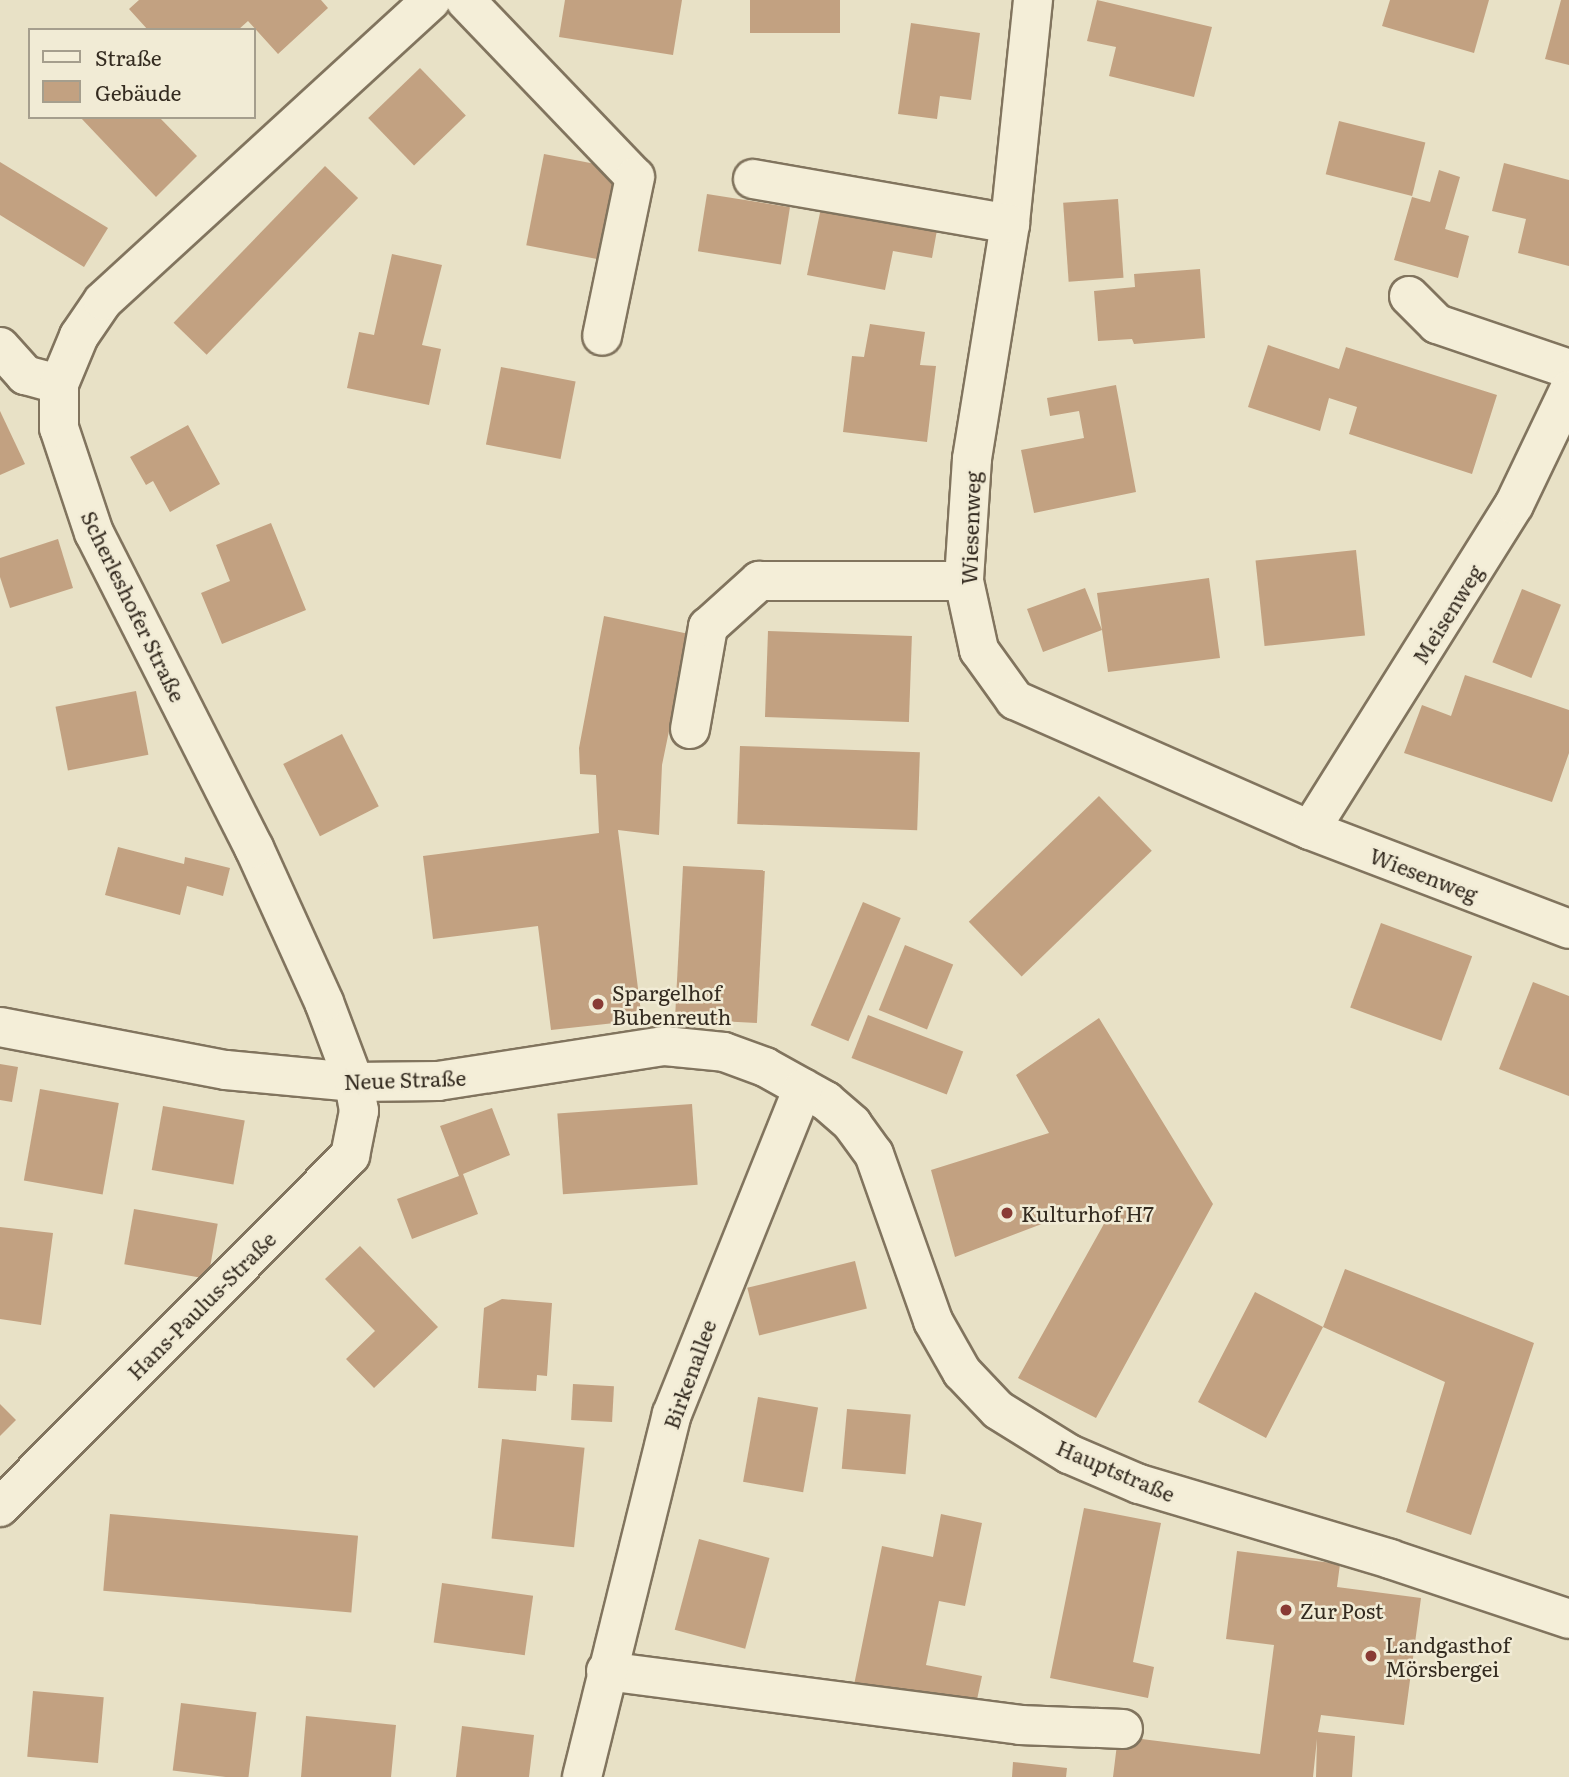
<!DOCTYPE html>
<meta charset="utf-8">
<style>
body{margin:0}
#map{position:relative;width:1569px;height:1777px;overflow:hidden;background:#e8e1c6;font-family:Literata,serif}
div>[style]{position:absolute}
.building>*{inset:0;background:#c2a181;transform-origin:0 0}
.roads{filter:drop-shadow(2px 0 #81745e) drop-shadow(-2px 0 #81745e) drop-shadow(0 2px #81745e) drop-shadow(0 -2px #81745e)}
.minor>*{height:38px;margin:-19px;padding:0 19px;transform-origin:19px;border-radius:19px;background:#f4eed8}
.dots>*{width:19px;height:19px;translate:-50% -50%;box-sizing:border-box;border:4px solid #f1ebd5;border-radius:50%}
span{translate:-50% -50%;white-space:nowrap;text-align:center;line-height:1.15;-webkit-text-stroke:5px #f1ebd5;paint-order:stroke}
.street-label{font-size:21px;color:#342b20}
.poi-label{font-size:21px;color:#342b20}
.left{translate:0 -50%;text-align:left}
.legend{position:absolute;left:28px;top:28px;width:228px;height:91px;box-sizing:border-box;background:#f1ebd5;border:2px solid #a59e8d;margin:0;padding:9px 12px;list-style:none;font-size:21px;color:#342b20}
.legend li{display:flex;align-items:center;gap:14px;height:35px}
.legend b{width:35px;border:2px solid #a59e8d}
</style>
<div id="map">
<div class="building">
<i style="clip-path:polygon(139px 0,321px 0,328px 8px,278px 54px,248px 21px,238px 30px,148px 30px,129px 9px)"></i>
<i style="clip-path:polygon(565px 0,682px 0,673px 55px,559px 37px)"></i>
<i style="left:750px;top:0;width:90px;height:33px"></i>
<i style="clip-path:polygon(1097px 0,1212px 27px,1194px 97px,1109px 76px,1116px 47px,1087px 41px)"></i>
<i style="clip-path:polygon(1390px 0,1489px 0,1474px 53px,1382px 26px)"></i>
<i style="clip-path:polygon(1561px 0,1569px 0,1569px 65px,1545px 59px)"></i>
<i style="clip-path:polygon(911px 23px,980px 33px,971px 100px,940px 96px,937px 119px,898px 114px)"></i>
<i style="left:420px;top:68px;width:66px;height:72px;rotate:46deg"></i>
<i style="clip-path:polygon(80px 117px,159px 117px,197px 156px,156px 197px)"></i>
<i style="left:1339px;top:121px;width:89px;height:55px;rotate:14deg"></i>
<i style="left:544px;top:154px;width:76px;height:93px;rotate:11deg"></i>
<i style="clip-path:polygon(0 162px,108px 228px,84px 267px,0 215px)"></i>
<i style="clip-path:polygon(1504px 163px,1569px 180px,1569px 266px,1518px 253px,1526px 219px,1492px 211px)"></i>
<i style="left:325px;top:166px;width:46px;height:218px;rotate:44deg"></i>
<i style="clip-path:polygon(1439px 170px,1460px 177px,1445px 229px,1469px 236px,1458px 278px,1394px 260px,1412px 197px,1430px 202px)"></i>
<i style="left:707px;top:194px;width:84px;height:58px;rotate:9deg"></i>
<i style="left:1118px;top:199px;width:79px;height:55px;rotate:86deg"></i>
<i style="clip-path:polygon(821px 208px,939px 219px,932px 258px,893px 251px,885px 290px,807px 275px)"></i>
<i style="clip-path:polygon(392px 254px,442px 265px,422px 345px,441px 349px,429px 405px,347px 388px,359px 332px,374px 335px)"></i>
<i style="clip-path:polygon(1200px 269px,1205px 338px,1134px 344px,1132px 339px,1098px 341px,1094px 291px,1135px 287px,1134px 274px)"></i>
<i style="clip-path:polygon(870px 324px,925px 332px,920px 365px,936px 366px,927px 442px,843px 432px,852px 356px,864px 357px)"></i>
<i style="clip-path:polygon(1268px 345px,1339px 369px,1346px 347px,1497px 395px,1472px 474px,1349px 434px,1357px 407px,1329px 398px,1320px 431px,1248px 407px)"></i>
<i style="left:501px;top:367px;width:76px;height:79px;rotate:11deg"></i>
<i style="clip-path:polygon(1116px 385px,1136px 492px,1034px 513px,1021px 450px,1084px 438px,1079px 411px,1050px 416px,1047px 398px)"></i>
<i style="clip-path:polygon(0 411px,25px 464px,0 475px)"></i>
<i style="clip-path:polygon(188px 425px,220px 484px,170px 512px,153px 481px,146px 485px,130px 457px)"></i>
<i style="clip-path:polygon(271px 523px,306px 610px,222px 644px,201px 593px,230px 581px,216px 545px)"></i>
<i style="clip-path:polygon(58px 539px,73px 588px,10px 608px,0 577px,0 558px)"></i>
<i style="left:1356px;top:550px;width:86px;height:101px;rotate:84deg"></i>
<i style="clip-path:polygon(1209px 578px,1220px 658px,1108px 672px,1102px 630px,1043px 652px,1027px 609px,1085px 588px,1102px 630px,1097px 593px)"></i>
<i style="left:1522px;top:589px;width:42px;height:79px;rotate:22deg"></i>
<i style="clip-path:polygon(604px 616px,689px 634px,662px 765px,659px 835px,618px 830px,642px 1020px,551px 1030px,538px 926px,433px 939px,423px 856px,599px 833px,596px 775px,580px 774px,579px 748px)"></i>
<i style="left:768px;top:631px;width:144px;height:86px;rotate:2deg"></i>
<i style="clip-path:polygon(1465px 675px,1569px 710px,1569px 753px,1552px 802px,1404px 753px,1422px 705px,1451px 716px)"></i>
<i style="left:136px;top:691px;width:65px;height:82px;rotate:79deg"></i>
<i style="left:342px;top:734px;width:81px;height:66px;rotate:63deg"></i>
<i style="left:740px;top:746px;width:180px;height:78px;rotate:2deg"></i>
<i style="left:1099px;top:796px;width:76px;height:181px;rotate:46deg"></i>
<i style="clip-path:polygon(118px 847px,184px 864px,185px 857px,230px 868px,223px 896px,187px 886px,180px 915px,105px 895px)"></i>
<i style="left:683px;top:866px;width:82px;height:153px;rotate:3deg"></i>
<i style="left:863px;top:902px;width:41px;height:134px;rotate:23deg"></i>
<i style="left:1381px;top:923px;width:97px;height:90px;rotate:20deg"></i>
<i style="left:905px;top:945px;width:52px;height:70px;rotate:22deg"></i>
<i style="clip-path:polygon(1533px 982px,1569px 996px,1569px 1096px,1499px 1069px)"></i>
<i style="left:868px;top:1015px;width:102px;height:46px;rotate:21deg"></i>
<i style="clip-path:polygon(1099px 1018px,1213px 1204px,1096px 1418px,1018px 1378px,1105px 1222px,1097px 1203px,955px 1257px,931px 1170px,1049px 1133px,1016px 1075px)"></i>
<i style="clip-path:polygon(0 1064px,18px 1067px,12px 1102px,0 1100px)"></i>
<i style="left:40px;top:1089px;width:80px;height:93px;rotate:10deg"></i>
<i style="left:692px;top:1104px;width:81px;height:135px;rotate:86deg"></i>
<i style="left:163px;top:1106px;width:83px;height:65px;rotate:10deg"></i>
<i style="clip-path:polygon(492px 1108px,510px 1155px,463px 1174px,478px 1214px,412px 1239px,397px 1199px,459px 1176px,440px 1126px)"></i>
<i style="left:134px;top:1209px;width:85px;height:56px;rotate:10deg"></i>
<i style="clip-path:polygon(0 1227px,53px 1233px,41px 1325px,0 1319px)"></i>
<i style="clip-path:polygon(360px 1246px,438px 1327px,374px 1388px,346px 1359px,375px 1331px,325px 1279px)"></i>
<i style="left:855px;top:1261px;width:49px;height:111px;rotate:76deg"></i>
<i style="clip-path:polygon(1345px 1269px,1534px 1343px,1471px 1535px,1406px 1512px,1445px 1382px,1323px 1327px,1266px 1438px,1198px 1402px,1255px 1292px,1323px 1327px)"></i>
<i style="clip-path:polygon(502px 1299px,552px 1303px,547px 1376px,537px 1375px,536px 1391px,478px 1388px,484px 1308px)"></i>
<i style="left:573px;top:1384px;width:41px;height:36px;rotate:3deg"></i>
<i style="left:758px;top:1397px;width:61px;height:86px;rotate:10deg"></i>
<i style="clip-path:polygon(0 1404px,16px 1420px,0 1436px)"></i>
<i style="left:847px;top:1409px;width:64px;height:60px;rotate:5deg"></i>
<i style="left:502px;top:1439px;width:83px;height:100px;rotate:6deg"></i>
<i style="clip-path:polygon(1084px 1508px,1161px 1523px,1133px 1662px,1154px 1667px,1148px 1698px,1050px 1678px)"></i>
<i style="left:110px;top:1514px;width:249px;height:77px;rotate:5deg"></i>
<i style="clip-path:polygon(941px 1514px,982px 1523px,965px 1606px,939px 1601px,926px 1665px,982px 1676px,975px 1709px,854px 1685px,882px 1546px,933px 1557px)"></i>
<i style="left:699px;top:1539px;width:73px;height:94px;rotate:15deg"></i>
<i style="clip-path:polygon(1237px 1551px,1340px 1564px,1337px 1587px,1421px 1598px,1404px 1725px,1321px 1715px,1318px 1732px,1355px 1736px,1352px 1777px,1316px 1777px,1317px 1739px,1313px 1777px,1113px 1777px,1118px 1736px,1260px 1754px,1274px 1645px,1226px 1639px)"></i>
<i style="left:442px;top:1583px;width:92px;height:60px;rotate:8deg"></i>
<i style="left:33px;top:1691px;width:71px;height:66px;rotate:5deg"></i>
<i style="left:181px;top:1703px;width:76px;height:68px;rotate:7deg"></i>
<i style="clip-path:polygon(306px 1716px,396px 1725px,391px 1777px,301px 1777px)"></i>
<i style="clip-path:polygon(462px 1726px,534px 1735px,529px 1777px,456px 1777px)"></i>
<i style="clip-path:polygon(1013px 1762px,1067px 1768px,1066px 1777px,1012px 1777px)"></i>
</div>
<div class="roads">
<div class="minor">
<i style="left:465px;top:0;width:245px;rotate:46.2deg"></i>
<i style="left:635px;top:177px;width:162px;rotate:101.7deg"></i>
<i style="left:1033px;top:0;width:225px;rotate:95.9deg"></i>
<i style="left:1010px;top:224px;width:238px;rotate:99.2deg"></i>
<i style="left:972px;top:459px;width:122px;rotate:93.8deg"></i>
<i style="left:964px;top:581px;width:71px;rotate:77.7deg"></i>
<i style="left:979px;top:650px;width:62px;rotate:54.2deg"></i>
<i style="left:1015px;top:700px;width:322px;rotate:23.8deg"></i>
<i style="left:1310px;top:830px;width:277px;rotate:20.9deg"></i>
<i style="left:753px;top:179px;width:261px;rotate:9.9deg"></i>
<i style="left:1409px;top:296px;width:40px;rotate:45deg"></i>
<i style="left:1437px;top:324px;width:139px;rotate:18.8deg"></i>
<i style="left:0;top:347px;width:38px;rotate:48deg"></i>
<i style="left:25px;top:375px;width:35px;rotate:15deg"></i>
<i style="left:690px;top:729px;width:104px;rotate:-80deg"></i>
<i style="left:708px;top:627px;width:69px;rotate:-42deg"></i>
<i style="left:759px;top:581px;width:205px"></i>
<i style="left:1310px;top:830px;width:384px;rotate:-57.9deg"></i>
<i style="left:1514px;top:505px;width:127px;rotate:-64.4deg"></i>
<i style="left:0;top:1027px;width:230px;rotate:10.8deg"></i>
<i style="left:226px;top:1070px;width:129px;rotate:5.4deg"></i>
<i style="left:354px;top:1082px;width:84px;rotate:-0.7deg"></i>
<i style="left:438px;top:1081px;width:230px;rotate:-8.8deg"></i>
<i style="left:665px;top:1046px;width:59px;rotate:5.8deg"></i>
<i style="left:724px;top:1052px;width:44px;rotate:20.1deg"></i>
<i style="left:765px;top:1067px;width:70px;rotate:29.1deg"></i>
<i style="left:826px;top:1101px;width:35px;rotate:41deg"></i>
<i style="left:852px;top:1124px;width:37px;rotate:54deg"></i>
<i style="left:874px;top:1154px;width:177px;rotate:70.5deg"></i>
<i style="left:933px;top:1321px;width:59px;rotate:60.4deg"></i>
<i style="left:962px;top:1372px;width:52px;rotate:46.5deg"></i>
<i style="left:998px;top:1410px;width:84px;rotate:31.8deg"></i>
<i style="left:1069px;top:1454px;width:76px;rotate:23.2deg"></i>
<i style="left:1139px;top:1484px;width:262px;rotate:16.6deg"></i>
<i style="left:1390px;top:1559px;width:189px;rotate:18.5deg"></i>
<i style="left:0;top:1507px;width:496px;rotate:-45.1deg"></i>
<i style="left:350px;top:1156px;width:46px;rotate:-78.7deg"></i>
<i style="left:359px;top:1111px;width:29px;rotate:-100deg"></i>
<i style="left:354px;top:1082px;width:85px;rotate:-110.6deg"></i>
<i style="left:324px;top:1002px;width:169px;rotate:-114.4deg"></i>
<i style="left:254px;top:848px;width:353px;rotate:-116.9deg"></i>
<i style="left:94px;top:533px;width:111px;rotate:-108.4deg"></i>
<i style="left:59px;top:428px;width:44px;rotate:-90deg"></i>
<i style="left:59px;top:384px;width:52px;rotate:-67.4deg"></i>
<i style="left:79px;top:336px;width:42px;rotate:-55.6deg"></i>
<i style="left:103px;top:301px;width:445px;rotate:-42.5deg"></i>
<i style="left:606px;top:1671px;width:418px;rotate:7.4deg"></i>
<i style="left:1020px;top:1725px;width:103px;rotate:2.2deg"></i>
<i style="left:582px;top:1777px;width:374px;rotate:-76.1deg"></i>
<i style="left:672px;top:1414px;width:351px;rotate:-68.1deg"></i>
</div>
</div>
<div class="dots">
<i style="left:598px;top:1004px;background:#893b35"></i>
<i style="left:1007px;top:1213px;background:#893b35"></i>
<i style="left:1286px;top:1610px;background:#893b35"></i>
<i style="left:1371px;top:1656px;background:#893b35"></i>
</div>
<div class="street-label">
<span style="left:970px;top:528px;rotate:-88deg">Wiesenweg</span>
<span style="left:134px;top:606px;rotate:64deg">Scherleshofer Straße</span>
<span style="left:1447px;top:614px;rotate:-58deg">Meisenweg</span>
<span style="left:1424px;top:874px;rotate:21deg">Wiesenweg</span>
<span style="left:405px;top:1079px;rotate:-2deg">Neue Straße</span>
<span style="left:201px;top:1305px;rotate:-45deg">Hans-Paulus-Straße</span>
<span style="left:689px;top:1374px;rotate:-70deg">Birkenallee</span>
<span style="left:1116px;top:1470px;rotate:23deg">Hauptstraße</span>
</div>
<div class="poi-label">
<span class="left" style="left:612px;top:1004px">Spargelhof<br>Bubenreuth</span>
<span class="left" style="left:1021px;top:1213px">Kulturhof H7</span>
<span class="left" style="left:1300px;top:1610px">Zur Post</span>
<span class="left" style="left:1385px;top:1656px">Landgasthof<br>Mörsbergei</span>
</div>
<ul class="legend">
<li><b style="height:9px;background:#f4eed8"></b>Straße</li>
<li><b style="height:19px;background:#c2a181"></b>Gebäude</li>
</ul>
</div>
